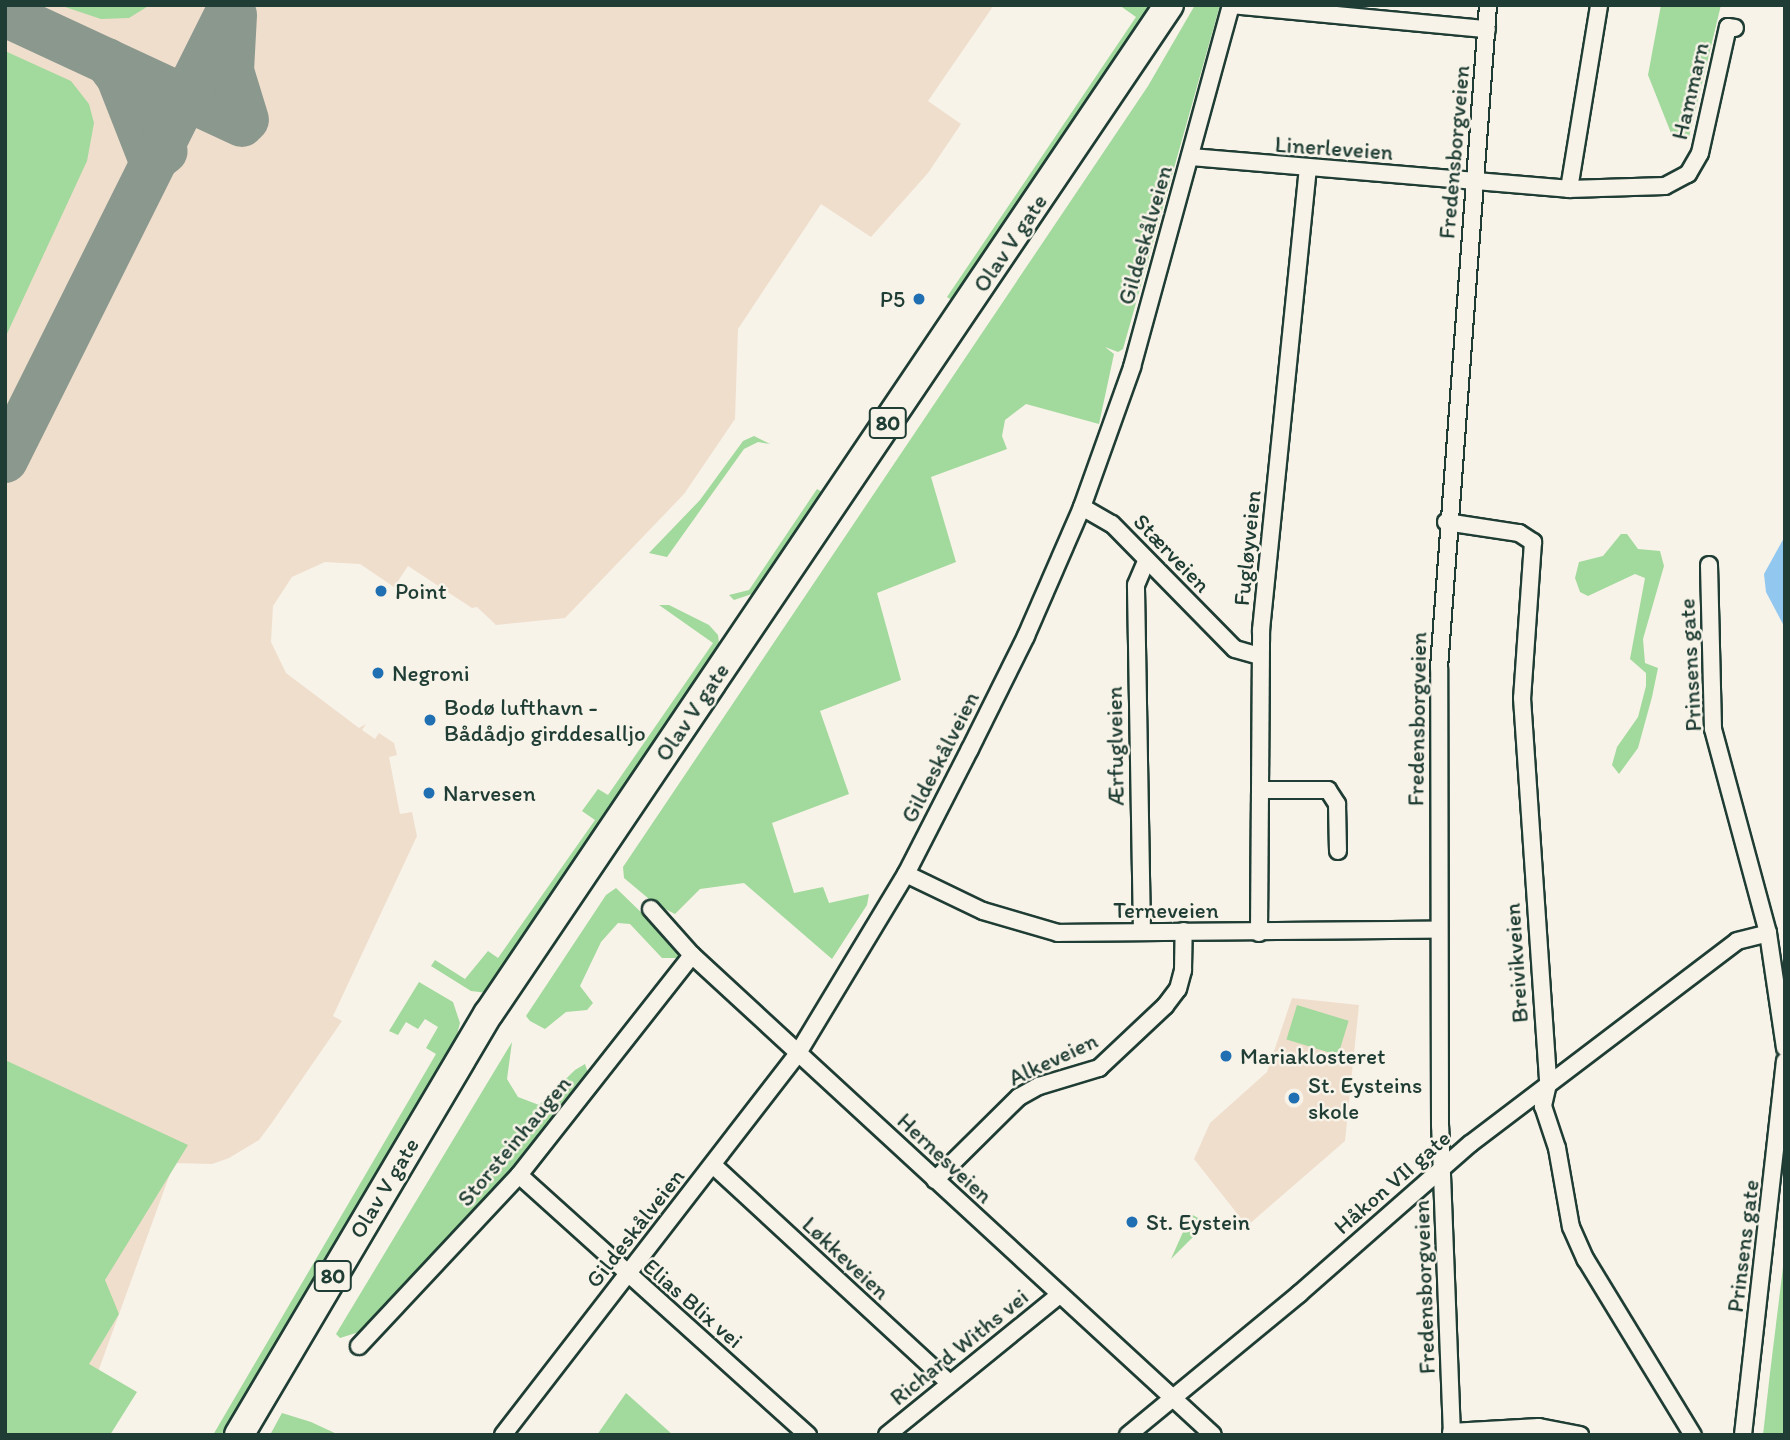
<!DOCTYPE html>
<meta charset="utf-8">
<style>
body{margin:0}
#map{position:relative;width:1790px;height:1440px;overflow:hidden;background:#f7f3e8;font-family:Itim,sans-serif}
div>[style]{position:absolute}
.built>*{inset:0;background:#f0decd}
.green>*{inset:0;background:#a2d99c;transform-origin:0 0}
.water>*{inset:0;background:#92c7f0}
.taxiway>*{height:46px;margin:-23px;padding:0 23px;transform-origin:23px;border-radius:23px;background:#8b988e}
.roads{filter:drop-shadow(2px 0 #1f3d34) drop-shadow(-2px 0 #1f3d34) drop-shadow(0 2px #1f3d34) drop-shadow(0 -2px #1f3d34)}
.street>*{height:16px;margin:-8px;padding:0 8px;transform-origin:8px;border-radius:8px;background:#f7f3e8}
.highway>*{height:28px;margin:-14px;padding:0 14px;transform-origin:14px;border-radius:14px;background:#f7f3e8}
.dots>*{width:19px;height:19px;translate:-50% -50%;box-sizing:border-box;border:4px solid #f7f3e8;border-radius:50%}
span{translate:-50% -50%;white-space:nowrap;text-align:center;line-height:1.15;-webkit-text-stroke:5px #f7f3e8;paint-order:stroke}
.shield-label span{padding:2px 5px;background:#f7f3e8;border:2px solid;border-radius:5px;-webkit-text-stroke-width:0}
.shield-label{font-size:21px;color:#1f3d34;font-weight:700}
.street-label{font-size:23px;color:#1f3d34}
.poi-label{font-size:23px;color:#1f3d34}
.right{translate:-100% -50%;text-align:right}
.left{translate:0 -50%;text-align:left}
.frame{position:absolute;inset:0;border:7px solid #1f3d34;pointer-events:none}
</style>
<div id="map">
<div class="built">
<i style="clip-path:polygon(5px 5px,994px 5px,928px 101px,961px 124px,928px 173px,871px 237px,821px 204px,738px 329px,735px 419px,684px 494px,565px 618px,496px 625px,477px 607px,472px 608px,408px 566px,394px 587px,360px 564px,325px 562px,292px 577px,273px 606px,271px 642px,286px 673px,359px 728px,366px 724px,362px 730px,375px 739px,379px 733px,394px 743px,397px 755px,389px 757px,400px 814px,412px 812px,417px 836px,333px 1016px,342px 1021px,271px 1124px,259px 1140px,229px 1158px,212px 1164px,174px 1163px,75px 1435px,5px 1435px)"></i>
<i style="clip-path:polygon(1292px 998px,1359px 1005px,1345px 1141px,1247px 1226px,1194px 1159px,1210px 1123px,1267px 1072px)"></i>
</div>
<div class="green">
<i style="clip-path:polygon(59px 5px,150px 5px,129px 18px,101px 19px)"></i>
<i style="clip-path:polygon(1119px 5px,1152px 5px,767px 579px,755px 593px,734px 600px,729px 595px,749px 590px,817px 489px,824px 493px,953px 301px,947px 297px,1136px 17px)"></i>
<i style="clip-path:polygon(1195px 5px,1220px 5px,1123px 349px,1118px 352px,1105px 347px,1114px 354px,1099px 424px,1026px 404px,1005px 420px,1002px 436px,1007px 449px,931px 477px,956px 562px,877px 593px,901px 680px,820px 711px,849px 794px,772px 823px,794px 893px,823px 887px,829px 903px,869px 894px,867px 905px,832px 959px,744px 883px,700px 889px,675px 914px,655px 904px,624px 878px,623px 867px,1148px 86px)"></i>
<i style="clip-path:polygon(1661px 5px,1721px 5px,1689px 137px,1671px 133px,1648px 75px)"></i>
<i style="clip-path:polygon(5px 51px,71px 81px,89px 104px,94px 123px,87px 161px,5px 338px)"></i>
<i style="clip-path:polygon(754px 436px,770px 444px,758px 442px,744px 449px,667px 557px,649px 553px,700px 500px,743px 441px)"></i>
<i style="clip-path:polygon(1621px 534px,1627px 534px,1638px 549px,1660px 551px,1664px 566px,1643px 639px,1645px 663px,1658px 668px,1652px 697px,1638px 748px,1619px 774px,1612px 765px,1617px 747px,1638px 717px,1646px 686px,1646px 673px,1630px 659px,1645px 578px,1635px 574px,1588px 596px,1580px 592px,1575px 578px,1579px 562px,1603px 556px)"></i>
<i style="clip-path:polygon(659px 605px,669px 605px,709px 625px,718px 635px,720px 651px,488px 993px,471px 991px,431px 966px,435px 960px,465px 979px,488px 951px,498px 958px,595px 820px,582px 811px,598px 789px,608px 795px,713px 643px)"></i>
<i style="clip-path:polygon(616px 888px,679px 949px,678px 958px,662px 958px,630px 924px,618px 923px,601px 942px,580px 986px,593px 1003px,587px 1010px,566px 1012px,545px 1029px,530px 1021px,526px 1016px,606px 895px)"></i>
<i style="clip-path:polygon(419px 982px,453px 1002px,460px 1023px,454px 1046px,226px 1435px,213px 1435px,436px 1054px,426px 1048px,438px 1027px,425px 1019px,418px 1029px,406px 1022px,398px 1035px,389px 1031px)"></i>
<i style="left:1297px;top:1005px;width:54px;height:36px;rotate:17deg"></i>
<i style="clip-path:polygon(512px 1042px,507px 1079px,518px 1097px,539px 1105px,575px 1070px,585px 1064px,589px 1076px,504px 1178px,359px 1332px,340px 1338px,336px 1334px)"></i>
<i style="clip-path:polygon(5px 1060px,188px 1145px,105px 1280px,119px 1314px,89px 1364px,137px 1392px,110px 1435px,5px 1435px)"></i>
<i style="clip-path:polygon(1191px 1214px,1200px 1219px,1198px 1232px,1171px 1259px)"></i>
<i style="clip-path:polygon(1785px 1251px,1785px 1435px,1763px 1435px,1770px 1373px)"></i>
<i style="clip-path:polygon(626px 1393px,673px 1435px,597px 1435px)"></i>
<i style="clip-path:polygon(282px 1413px,311px 1422px,339px 1435px,270px 1435px)"></i>
</div>
<div class="water">
<i style="clip-path:polygon(1785px 536px,1785px 628px,1766px 592px,1764px 574px)"></i>
</div>
<div class="taxiway">
<i style="left:5px;top:14px;width:261px;rotate:24.9deg"></i>
<i style="left:234px;top:15px;width:56px;rotate:93.1deg"></i>
<i style="left:231px;top:71px;width:51px;rotate:73deg"></i>
<i style="left:107px;top:61px;width:20px;rotate:53deg"></i>
<i style="left:119px;top:77px;width:90px;rotate:68.6deg"></i>
<i style="left:152px;top:161px;width:16px;rotate:-38deg"></i>
<i style="left:5px;top:460px;width:508px;rotate:-63.49deg"></i>
</div>
<div class="roads">
<div class="street">
<i style="left:1190px;top:157px;width:380px;rotate:4.8deg"></i>
<i style="left:1569px;top:189px;width:186px;rotate:-80.7deg"></i>
<i style="left:1569px;top:189px;width:96px;rotate:-1.8deg"></i>
<i style="left:1665px;top:186px;width:26px;rotate:-28deg"></i>
<i style="left:1688px;top:174px;width:24px;rotate:-60deg"></i>
<i style="left:1700px;top:153px;width:129px;rotate:-77.5deg"></i>
<i style="left:1728px;top:27px;width:7px;rotate:8deg"></i>
<i style="left:1082px;top:507px;width:34px;rotate:30deg"></i>
<i style="left:1112px;top:524px;width:175px;rotate:45.5deg"></i>
<i style="left:1235px;top:649px;width:26px;rotate:16deg"></i>
<i style="left:1446px;top:522px;width:74px;rotate:8.6deg"></i>
<i style="left:1519px;top:533px;width:17px;rotate:33deg"></i>
<i style="left:1533px;top:542px;width:156px;rotate:94deg"></i>
<i style="left:1522px;top:698px;width:387px;rotate:86.1deg"></i>
<i style="left:1548px;top:1084px;width:23px;rotate:103deg"></i>
<i style="left:1543px;top:1106px;width:44px;rotate:71.6deg"></i>
<i style="left:1557px;top:1148px;width:80px;rotate:80deg"></i>
<i style="left:1571px;top:1227px;width:36px;rotate:66deg"></i>
<i style="left:1586px;top:1260px;width:205px;rotate:58.6deg"></i>
<i style="left:1709px;top:565px;width:164px;rotate:88.6deg"></i>
<i style="left:1713px;top:729px;width:211px;rotate:74.9deg"></i>
<i style="left:1768px;top:933px;width:116px;rotate:81.6deg"></i>
<i style="left:1260px;top:790px;width:68px"></i>
<i style="left:1328px;top:790px;width:17px;rotate:57deg"></i>
<i style="left:1337px;top:804px;width:47px;rotate:88.8deg"></i>
<i style="left:906px;top:874px;width:85px;rotate:25.7deg"></i>
<i style="left:983px;top:911px;width:78px;rotate:16.3deg"></i>
<i style="left:1058px;top:933px;width:381px;rotate:-0.5deg"></i>
<i style="left:651px;top:909px;width:62px;rotate:48.3deg"></i>
<i style="left:692px;top:955px;width:708px;rotate:42.65deg"></i>
<i style="left:1142px;top:932px;width:347px;rotate:-91deg"></i>
<i style="left:1136px;top:585px;width:26px;rotate:-67deg"></i>
<i style="left:1259px;top:933px;width:303px;rotate:-89.6deg"></i>
<i style="left:1261px;top:630px;width:463px;rotate:-84.2deg"></i>
<i style="left:713px;top:1165px;width:321px;rotate:42.7deg"></i>
<i style="left:519px;top:1175px;width:389px;rotate:42deg"></i>
<i style="left:935px;top:1180px;width:118px;rotate:-44.7deg"></i>
<i style="left:1019px;top:1097px;width:23px;rotate:-29deg"></i>
<i style="left:1039px;top:1086px;width:63px;rotate:-16.7deg"></i>
<i style="left:1099px;top:1068px;width:91px;rotate:-43.2deg"></i>
<i style="left:1165px;top:1006px;width:21px;rotate:-53deg"></i>
<i style="left:1178px;top:989px;width:20px;rotate:-75deg"></i>
<i style="left:1183px;top:970px;width:39px;rotate:-89deg"></i>
<i style="left:359px;top:1346px;width:234px;rotate:-46.9deg"></i>
<i style="left:519px;top:1175px;width:280px;rotate:-51.8deg"></i>
<i style="left:1451px;top:1432px;width:88px;rotate:-3.3deg"></i>
<i style="left:1539px;top:1427px;width:42px;rotate:11deg"></i>
<i style="left:503px;top:1435px;width:483px;rotate:-52.3deg"></i>
<i style="left:798px;top:1053px;width:209px;rotate:-58.9deg"></i>
<i style="left:906px;top:874px;width:140px;rotate:-62.9deg"></i>
<i style="left:970px;top:749px;width:126px;rotate:-63.6deg"></i>
<i style="left:1026px;top:636px;width:141px;rotate:-66.5deg"></i>
<i style="left:1082px;top:507px;width:149px;rotate:-70.3deg"></i>
<i style="left:1132px;top:367px;width:375px;rotate:-74.7deg"></i>
<i style="left:1231px;top:5px;width:257px;rotate:5.4deg"></i>
<i style="left:887px;top:1435px;width:222px;rotate:-39.1deg"></i>
<i style="left:1128px;top:1435px;width:222px;rotate:-39.5deg"></i>
<i style="left:1299px;top:1294px;width:227px;rotate:-41.3deg"></i>
<i style="left:1470px;top:1144px;width:335px;rotate:-37.2deg"></i>
<i style="left:1737px;top:941px;width:32px;rotate:-14deg"></i>
<i style="left:1452px;top:1435px;width:309px;rotate:-92.2deg"></i>
<i style="left:1440px;top:1126px;width:458px;rotate:-90.1deg"></i>
<i style="left:1439px;top:668px;width:665px;rotate:-85.77deg"></i>
<i style="left:1743px;top:1435px;width:376px;rotate:-83.6deg"></i>
</div>
<div class="highway">
<i style="left:239px;top:1435px;width:490px;rotate:-59.4deg"></i>
<i style="left:489px;top:1013px;width:1216px;rotate:-56deg"></i>
</div>
</div>
<div class="dots">
<i style="left:919px;top:299px;background:#1f6fb2"></i>
<i style="left:381px;top:591px;background:#1f6fb2"></i>
<i style="left:378px;top:673px;background:#1f6fb2"></i>
<i style="left:430px;top:720px;background:#1f6fb2"></i>
<i style="left:429px;top:793px;background:#1f6fb2"></i>
<i style="left:1226px;top:1056px;background:#1f6fb2"></i>
<i style="left:1294px;top:1098px;background:#1f6fb2"></i>
<i style="left:1132px;top:1222px;background:#1f6fb2"></i>
</div>
<div class="shield-label">
<span style="left:888px;top:423px">80</span>
<span style="left:333px;top:1276px">80</span>
</div>
<div class="street-label">
<span style="left:1690px;top:91px;rotate:-77deg">Hammarn</span>
<span style="left:1334px;top:148px;rotate:4deg">Linerleveien</span>
<span style="left:1454px;top:152px;rotate:-85deg">Fredensborgveien</span>
<span style="left:1145px;top:235px;rotate:-74deg">Gildeskålveien</span>
<span style="left:1010px;top:243px;rotate:-56deg">Olav V gate</span>
<span style="left:1247px;top:548px;rotate:-84deg">Fugløyveien</span>
<span style="left:1172px;top:553px;rotate:46deg">Stærveien</span>
<span style="left:1690px;top:665px;rotate:-93deg">Prinsens gate</span>
<span style="left:692px;top:712px;rotate:-56deg">Olav V gate</span>
<span style="left:1417px;top:719px;rotate:-89deg">Fredensborgveien</span>
<span style="left:1115px;top:746px;rotate:-91deg">Ærfuglveien</span>
<span style="left:940px;top:757px;rotate:-63deg">Gildeskålveien</span>
<span style="left:1166px;top:910px">Terneveien</span>
<span style="left:1516px;top:963px;rotate:-94deg">Breivikveien</span>
<span style="left:1053px;top:1059px;rotate:-25deg">Alkeveien</span>
<span style="left:514px;top:1141px;rotate:-50deg">Storsteinhaugen</span>
<span style="left:945px;top:1158px;rotate:43deg">Hernesveien</span>
<span style="left:1392px;top:1182px;rotate:-41deg">Håkon VII gate</span>
<span style="left:384px;top:1188px;rotate:-59deg">Olav V gate</span>
<span style="left:635px;top:1228px;rotate:-52deg">Gildeskålveien</span>
<span style="left:1743px;top:1246px;rotate:-83deg">Prinsens gate</span>
<span style="left:846px;top:1258px;rotate:43deg">Løkkeveien</span>
<span style="left:1424px;top:1287px;rotate:-92deg">Fredensborgveien</span>
<span style="left:693px;top:1303px;rotate:41deg">Elias Blix vei</span>
<span style="left:959px;top:1347px;rotate:-39deg">Richard Withs vei</span>
</div>
<div class="poi-label">
<span class="right" style="left:905px;top:299px">P5</span>
<span class="left" style="left:395px;top:591px">Point</span>
<span class="left" style="left:392px;top:673px">Negroni</span>
<span class="left" style="left:444px;top:720px">Bodø lufthavn -<br>Bådådjo girddesalljo</span>
<span class="left" style="left:443px;top:793px">Narvesen</span>
<span class="left" style="left:1240px;top:1056px">Mariaklosteret</span>
<span class="left" style="left:1308px;top:1098px">St. Eysteins<br>skole</span>
<span class="left" style="left:1146px;top:1222px">St. Eystein</span>
</div>
<div class="frame"></div>
</div>
